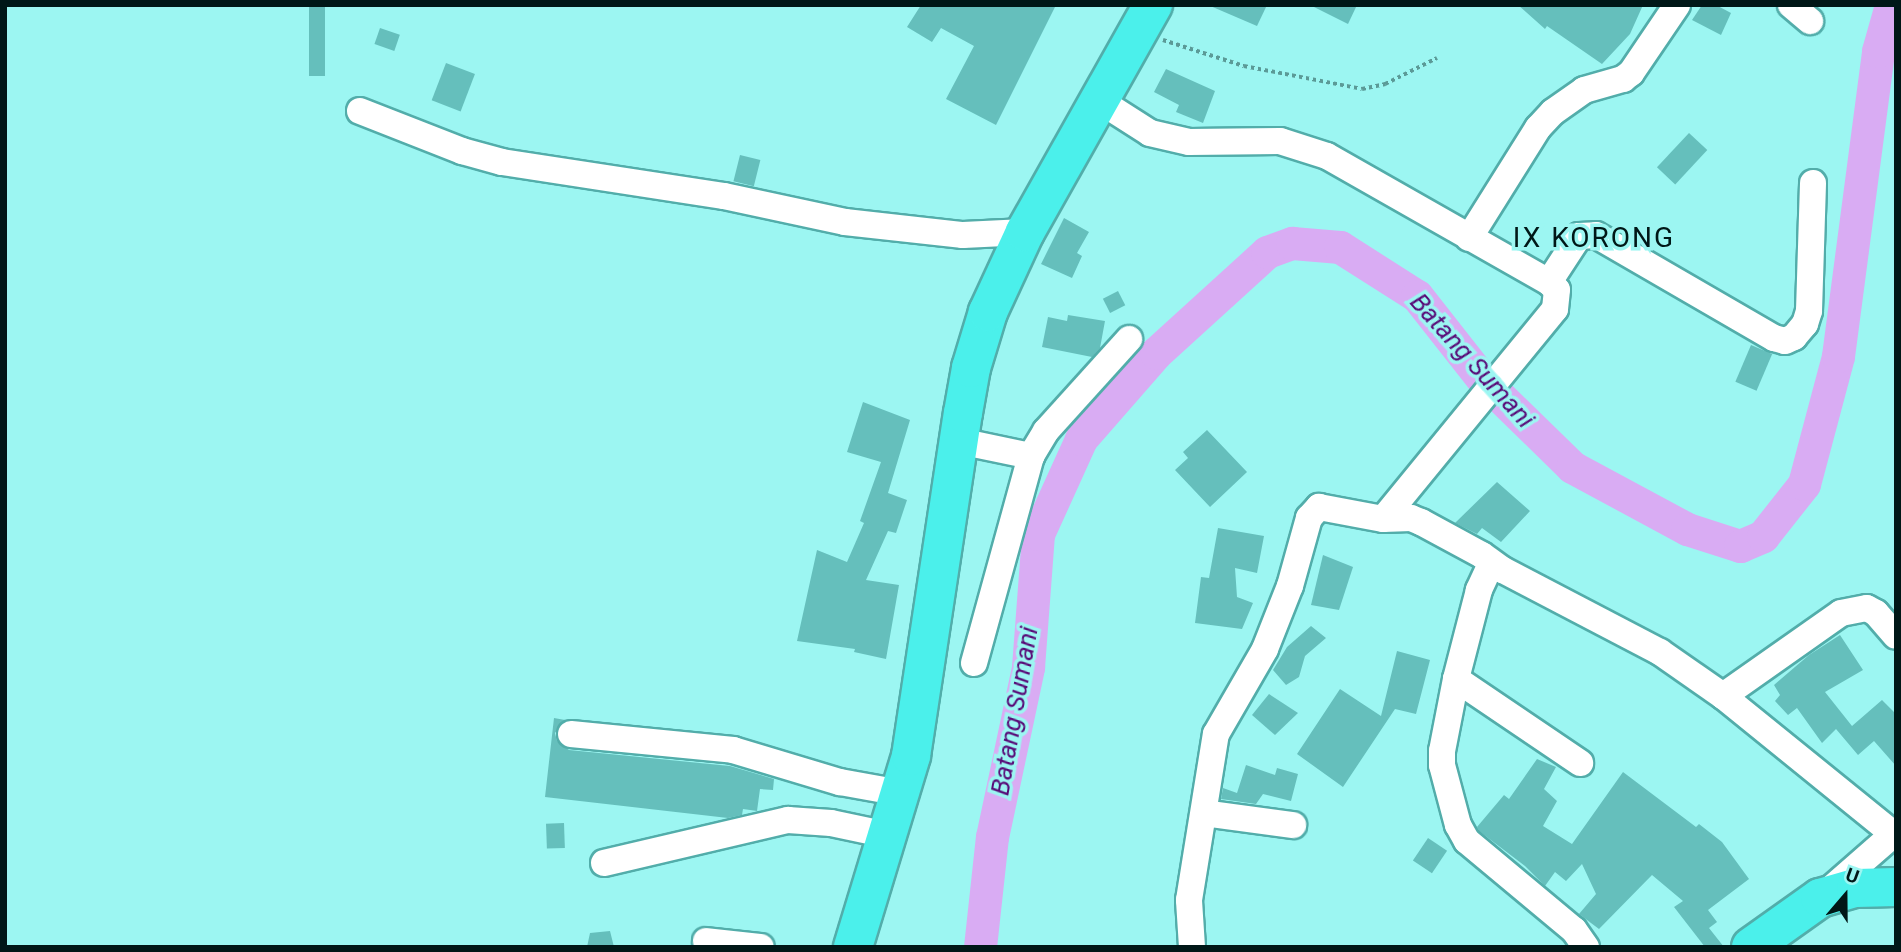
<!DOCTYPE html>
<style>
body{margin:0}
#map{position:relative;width:1901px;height:952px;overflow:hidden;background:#9cf6f2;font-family:Roboto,sans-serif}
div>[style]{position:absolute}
.river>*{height:33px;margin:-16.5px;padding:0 16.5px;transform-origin:16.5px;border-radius:16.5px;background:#d9acf3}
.building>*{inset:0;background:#65bfbc;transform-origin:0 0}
.path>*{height:3.5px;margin-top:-1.75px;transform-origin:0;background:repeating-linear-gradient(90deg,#5b9a97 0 3.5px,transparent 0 7px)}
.roads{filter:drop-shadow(2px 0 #52adaa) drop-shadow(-2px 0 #52adaa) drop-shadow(0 2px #52adaa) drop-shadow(0 -2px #52adaa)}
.minor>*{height:26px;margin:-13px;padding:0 13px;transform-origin:13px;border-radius:13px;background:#fff}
.highway>*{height:38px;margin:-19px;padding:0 19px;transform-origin:19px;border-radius:19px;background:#4bf0eb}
span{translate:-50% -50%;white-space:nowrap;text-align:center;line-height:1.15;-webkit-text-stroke:7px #9cf6f2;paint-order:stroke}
.water-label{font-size:26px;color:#580b77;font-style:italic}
.quarter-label{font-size:28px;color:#001717;letter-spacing:2px}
.frame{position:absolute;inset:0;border:7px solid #001717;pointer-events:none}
.north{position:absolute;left:1810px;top:861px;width:70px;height:70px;-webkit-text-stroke:5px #9cf6f2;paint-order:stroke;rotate:20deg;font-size:19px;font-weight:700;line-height:28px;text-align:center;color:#001717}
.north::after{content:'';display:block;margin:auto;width:24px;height:32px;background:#001717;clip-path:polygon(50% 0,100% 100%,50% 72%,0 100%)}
</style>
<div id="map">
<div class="river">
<i style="left:980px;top:947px;width:111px;rotate:-83.8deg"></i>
<i style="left:992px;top:837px;width:174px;rotate:-78deg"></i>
<i style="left:1028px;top:667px;width:133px;rotate:-85.7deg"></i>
<i style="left:1038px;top:534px;width:104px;rotate:-65.6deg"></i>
<i style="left:1081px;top:439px;width:114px;rotate:-48.9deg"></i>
<i style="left:1156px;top:353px;width:150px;rotate:-42.3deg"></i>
<i style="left:1267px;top:252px;width:27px;rotate:-20deg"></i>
<i style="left:1292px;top:243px;width:48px;rotate:4.8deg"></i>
<i style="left:1340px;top:247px;width:91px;rotate:32.5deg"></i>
<i style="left:1417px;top:296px;width:108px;rotate:51.8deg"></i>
<i style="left:1484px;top:381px;width:123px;rotate:44.3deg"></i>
<i style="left:1572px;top:467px;width:131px;rotate:28.3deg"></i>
<i style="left:1687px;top:529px;width:56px;rotate:17.8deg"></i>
<i style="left:1740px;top:546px;width:25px;rotate:-23deg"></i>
<i style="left:1763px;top:536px;width:66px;rotate:-51.7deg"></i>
<i style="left:1804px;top:484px;width:132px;rotate:-75.1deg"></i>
<i style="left:1838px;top:356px;width:308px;rotate:-82.5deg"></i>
<i style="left:1878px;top:51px;width:48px;rotate:-74.2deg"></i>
</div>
<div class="building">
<i style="left:309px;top:5px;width:16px;height:71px"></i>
<i style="clip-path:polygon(921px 5px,1056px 5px,996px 125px,946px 99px,974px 46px,941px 28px,932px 42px,907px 27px)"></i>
<i style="clip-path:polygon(1208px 5px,1267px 5px,1257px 26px)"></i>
<i style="clip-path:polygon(1310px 5px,1357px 5px,1348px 24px)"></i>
<i style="clip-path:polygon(1518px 5px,1643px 5px,1630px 34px,1602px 64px,1547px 26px,1545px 29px)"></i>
<i style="clip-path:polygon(1702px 5px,1716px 5px,1731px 13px,1721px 35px,1692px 20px)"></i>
<i style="left:380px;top:28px;width:21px;height:17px;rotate:19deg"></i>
<i style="left:446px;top:63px;width:31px;height:40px;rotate:21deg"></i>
<i style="clip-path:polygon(1166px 69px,1215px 91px,1203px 123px,1176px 112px,1179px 105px,1154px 92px)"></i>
<i style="left:1689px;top:133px;width:25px;height:47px;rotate:43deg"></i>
<i style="left:740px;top:155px;width:21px;height:27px;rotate:14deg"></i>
<i style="clip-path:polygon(1064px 218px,1089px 232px,1077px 253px,1082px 256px,1072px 278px,1041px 264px)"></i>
<i style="left:1118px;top:291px;width:16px;height:17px;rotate:63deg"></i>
<i style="clip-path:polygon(1068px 315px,1105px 321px,1100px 348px,1092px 357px,1042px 347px,1048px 317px,1067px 321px)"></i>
<i style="left:1751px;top:345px;width:23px;height:40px;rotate:23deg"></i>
<i style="clip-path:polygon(863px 402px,910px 420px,888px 493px,907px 500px,896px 533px,888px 531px,866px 580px,899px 585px,886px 659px,854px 652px,855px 649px,797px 641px,817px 550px,847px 562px,864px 523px,860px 521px,881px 462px,847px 452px)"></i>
<i style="clip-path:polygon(1207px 430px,1247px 472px,1210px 507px,1175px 470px,1188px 458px,1183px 452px)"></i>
<i style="clip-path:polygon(1497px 482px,1530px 511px,1501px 542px,1482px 528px,1477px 534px,1455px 523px)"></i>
<i style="clip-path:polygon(1218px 528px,1264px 536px,1257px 573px,1235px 568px,1237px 597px,1253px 603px,1242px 629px,1195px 623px,1201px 577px,1209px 578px)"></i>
<i style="clip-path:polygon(1323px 555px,1353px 567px,1339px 610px,1311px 605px)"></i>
<i style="clip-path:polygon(1311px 626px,1326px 638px,1305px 656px,1299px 677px,1286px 685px,1273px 670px,1287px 647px)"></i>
<i style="clip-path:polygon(1840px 635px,1863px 670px,1825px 692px,1852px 726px,1882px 700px,1896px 714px,1896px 766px,1874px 741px,1858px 755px,1836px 729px,1822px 743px,1797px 708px,1788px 715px,1775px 701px,1780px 695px,1774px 685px,1809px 655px)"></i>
<i style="clip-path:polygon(1397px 651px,1430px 660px,1416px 714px,1395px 709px,1343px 787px,1297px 754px,1340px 689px,1381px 716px)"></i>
<i style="clip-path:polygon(1269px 694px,1298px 713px,1275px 735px,1252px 715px)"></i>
<i style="clip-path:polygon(554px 718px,565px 720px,555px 733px,557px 741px,569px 750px,730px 766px,774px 779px,773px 790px,760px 789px,757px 811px,743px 809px,742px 815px,728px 818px,545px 797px)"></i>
<i style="clip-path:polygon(1537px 759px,1556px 767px,1544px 789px,1557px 801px,1543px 826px,1572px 844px,1623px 772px,1696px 827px,1699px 824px,1722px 842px,1749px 879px,1708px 910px,1717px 922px,1709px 928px,1724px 947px,1705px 947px,1674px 907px,1683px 901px,1652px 875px,1599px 929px,1579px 914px,1596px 894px,1582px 864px,1566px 881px,1555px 872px,1545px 886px,1525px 866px,1479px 831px,1477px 827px,1504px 795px,1509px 799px)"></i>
<i style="clip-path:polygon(1246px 765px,1275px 775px,1277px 768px,1298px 774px,1291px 801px,1263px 794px,1256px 804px,1221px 799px,1223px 788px,1237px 793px)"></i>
<i style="left:564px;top:823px;width:25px;height:18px;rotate:88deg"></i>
<i style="left:1428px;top:838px;width:23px;height:27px;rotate:34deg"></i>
<i style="clip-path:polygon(610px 931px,614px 947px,587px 947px,590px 933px)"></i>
</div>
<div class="path">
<i style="left:1163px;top:40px;width:85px;rotate:17.8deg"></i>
<i style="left:1244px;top:66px;width:120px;rotate:11deg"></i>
<i style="left:1362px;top:89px;width:24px;rotate:-12deg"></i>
<i style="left:1385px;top:84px;width:58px;rotate:-26.6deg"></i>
</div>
<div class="roads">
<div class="minor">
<i style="left:1791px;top:5px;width:25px;rotate:40deg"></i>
<i style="left:1100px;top:101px;width:59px;rotate:32.6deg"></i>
<i style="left:1150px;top:133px;width:40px;rotate:13deg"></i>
<i style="left:1189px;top:142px;width:91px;rotate:-0.6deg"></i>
<i style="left:1280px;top:141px;width:49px;rotate:17.7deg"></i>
<i style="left:1327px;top:156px;width:255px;rotate:29.6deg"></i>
<i style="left:1549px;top:282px;width:11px;rotate:45deg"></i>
<i style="left:1557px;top:290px;width:19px;rotate:96deg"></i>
<i style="left:1555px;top:309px;width:271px;rotate:129.3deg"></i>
<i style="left:360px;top:111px;width:110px;rotate:21.4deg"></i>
<i style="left:462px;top:151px;width:41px;rotate:15.4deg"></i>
<i style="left:502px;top:162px;width:225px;rotate:8.7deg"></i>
<i style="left:724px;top:196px;width:124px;rotate:12.1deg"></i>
<i style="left:845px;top:222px;width:119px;rotate:6.3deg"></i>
<i style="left:963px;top:235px;width:62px;rotate:-2.8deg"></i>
<i style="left:1469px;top:238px;width:130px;rotate:-57.9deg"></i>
<i style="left:1538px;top:128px;width:22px;rotate:-47deg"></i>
<i style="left:1553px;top:112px;width:38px;rotate:-35deg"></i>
<i style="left:1584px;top:90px;width:41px;rotate:-15.8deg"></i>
<i style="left:1623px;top:79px;width:10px;rotate:-37deg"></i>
<i style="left:1631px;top:73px;width:82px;rotate:-55.9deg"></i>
<i style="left:1549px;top:282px;width:55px;rotate:-56.9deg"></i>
<i style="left:1579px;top:236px;width:17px;rotate:-3deg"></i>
<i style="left:1596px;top:235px;width:206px;rotate:30.1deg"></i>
<i style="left:1774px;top:338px;width:11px;rotate:15deg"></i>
<i style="left:1785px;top:341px;width:10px;rotate:-24deg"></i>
<i style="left:1794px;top:337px;width:17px;rotate:-50deg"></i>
<i style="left:1805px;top:324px;width:14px;rotate:-73deg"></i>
<i style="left:1809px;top:311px;width:128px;rotate:-88.2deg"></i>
<i style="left:959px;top:441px;width:74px;rotate:11.8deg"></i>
<i style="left:1491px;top:564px;width:29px;rotate:115deg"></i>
<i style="left:1479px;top:590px;width:92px;rotate:104.5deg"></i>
<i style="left:1456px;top:679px;width:73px;rotate:101deg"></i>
<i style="left:1442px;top:751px;width:14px;rotate:90deg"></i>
<i style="left:1442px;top:765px;width:62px;rotate:75.1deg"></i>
<i style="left:1458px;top:825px;width:18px;rotate:61deg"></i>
<i style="left:1467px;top:841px;width:139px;rotate:39.8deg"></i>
<i style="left:1574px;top:930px;width:21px;rotate:55deg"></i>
<i style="left:974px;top:663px;width:215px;rotate:-74.6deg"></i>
<i style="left:1031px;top:456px;width:29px;rotate:-59deg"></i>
<i style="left:1046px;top:431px;width:124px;rotate:-47.9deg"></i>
<i style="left:1456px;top:679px;width:150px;rotate:34.1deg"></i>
<i style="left:1723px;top:696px;width:144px;rotate:-35.1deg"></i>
<i style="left:1841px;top:613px;width:26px;rotate:-11deg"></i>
<i style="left:1867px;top:608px;width:10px;rotate:29deg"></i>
<i style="left:1876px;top:613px;width:30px;rotate:49deg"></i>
<i style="left:571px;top:734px;width:163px;rotate:5.6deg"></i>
<i style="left:733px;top:750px;width:112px;rotate:16.7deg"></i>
<i style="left:840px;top:782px;width:62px;rotate:10.2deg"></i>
<i style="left:1204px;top:813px;width:90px;rotate:7.7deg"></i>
<i style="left:604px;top:863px;width:189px;rotate:-13.2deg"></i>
<i style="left:788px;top:820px;width:43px;rotate:4deg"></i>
<i style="left:831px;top:823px;width:58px;rotate:11.9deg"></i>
<i style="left:1826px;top:893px;width:93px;rotate:-41.1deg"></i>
<i style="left:706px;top:941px;width:55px;rotate:6.2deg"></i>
<i style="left:1192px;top:947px;width:47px;rotate:-93.7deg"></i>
<i style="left:1189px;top:900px;width:168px;rotate:-80.8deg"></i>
<i style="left:1216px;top:734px;width:98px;rotate:-60deg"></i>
<i style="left:1265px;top:649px;width:68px;rotate:-68.4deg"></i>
<i style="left:1290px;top:586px;width:71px;rotate:-74.4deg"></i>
<i style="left:1309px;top:518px;width:15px;rotate:-48deg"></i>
<i style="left:1319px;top:507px;width:65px;rotate:10.6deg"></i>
<i style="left:1383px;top:519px;width:28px;rotate:-2deg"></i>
<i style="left:1411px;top:518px;width:11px;rotate:22deg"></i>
<i style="left:1421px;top:522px;width:69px;rotate:28.4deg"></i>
<i style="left:1482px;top:555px;width:26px;rotate:36deg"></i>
<i style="left:1503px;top:570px;width:177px;rotate:27.6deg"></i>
<i style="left:1660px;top:652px;width:77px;rotate:34.9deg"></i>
<i style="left:1723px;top:696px;width:223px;rotate:39deg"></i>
</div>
<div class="highway">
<i style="left:853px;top:947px;width:200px;rotate:-73.1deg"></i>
<i style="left:911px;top:756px;width:347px;rotate:-81.4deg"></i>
<i style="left:963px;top:413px;width:46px;rotate:-79.9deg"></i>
<i style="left:971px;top:368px;width:59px;rotate:-73.1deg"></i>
<i style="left:988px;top:312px;width:88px;rotate:-65.2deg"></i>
<i style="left:1025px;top:232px;width:261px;rotate:-60.6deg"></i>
<i style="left:1751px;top:947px;width:85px;rotate:-35.4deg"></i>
<i style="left:1820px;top:898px;width:37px;rotate:-16deg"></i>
<i style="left:1856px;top:888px;width:40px;rotate:-1.4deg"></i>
</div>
</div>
<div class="water-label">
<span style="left:1472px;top:361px;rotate:48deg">Batang Sumani</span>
<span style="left:1015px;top:711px;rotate:-80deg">Batang Sumani</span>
</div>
<div class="quarter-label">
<span style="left:1594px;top:238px">IX KORONG</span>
</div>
<div class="frame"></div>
<div class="north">U</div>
</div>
